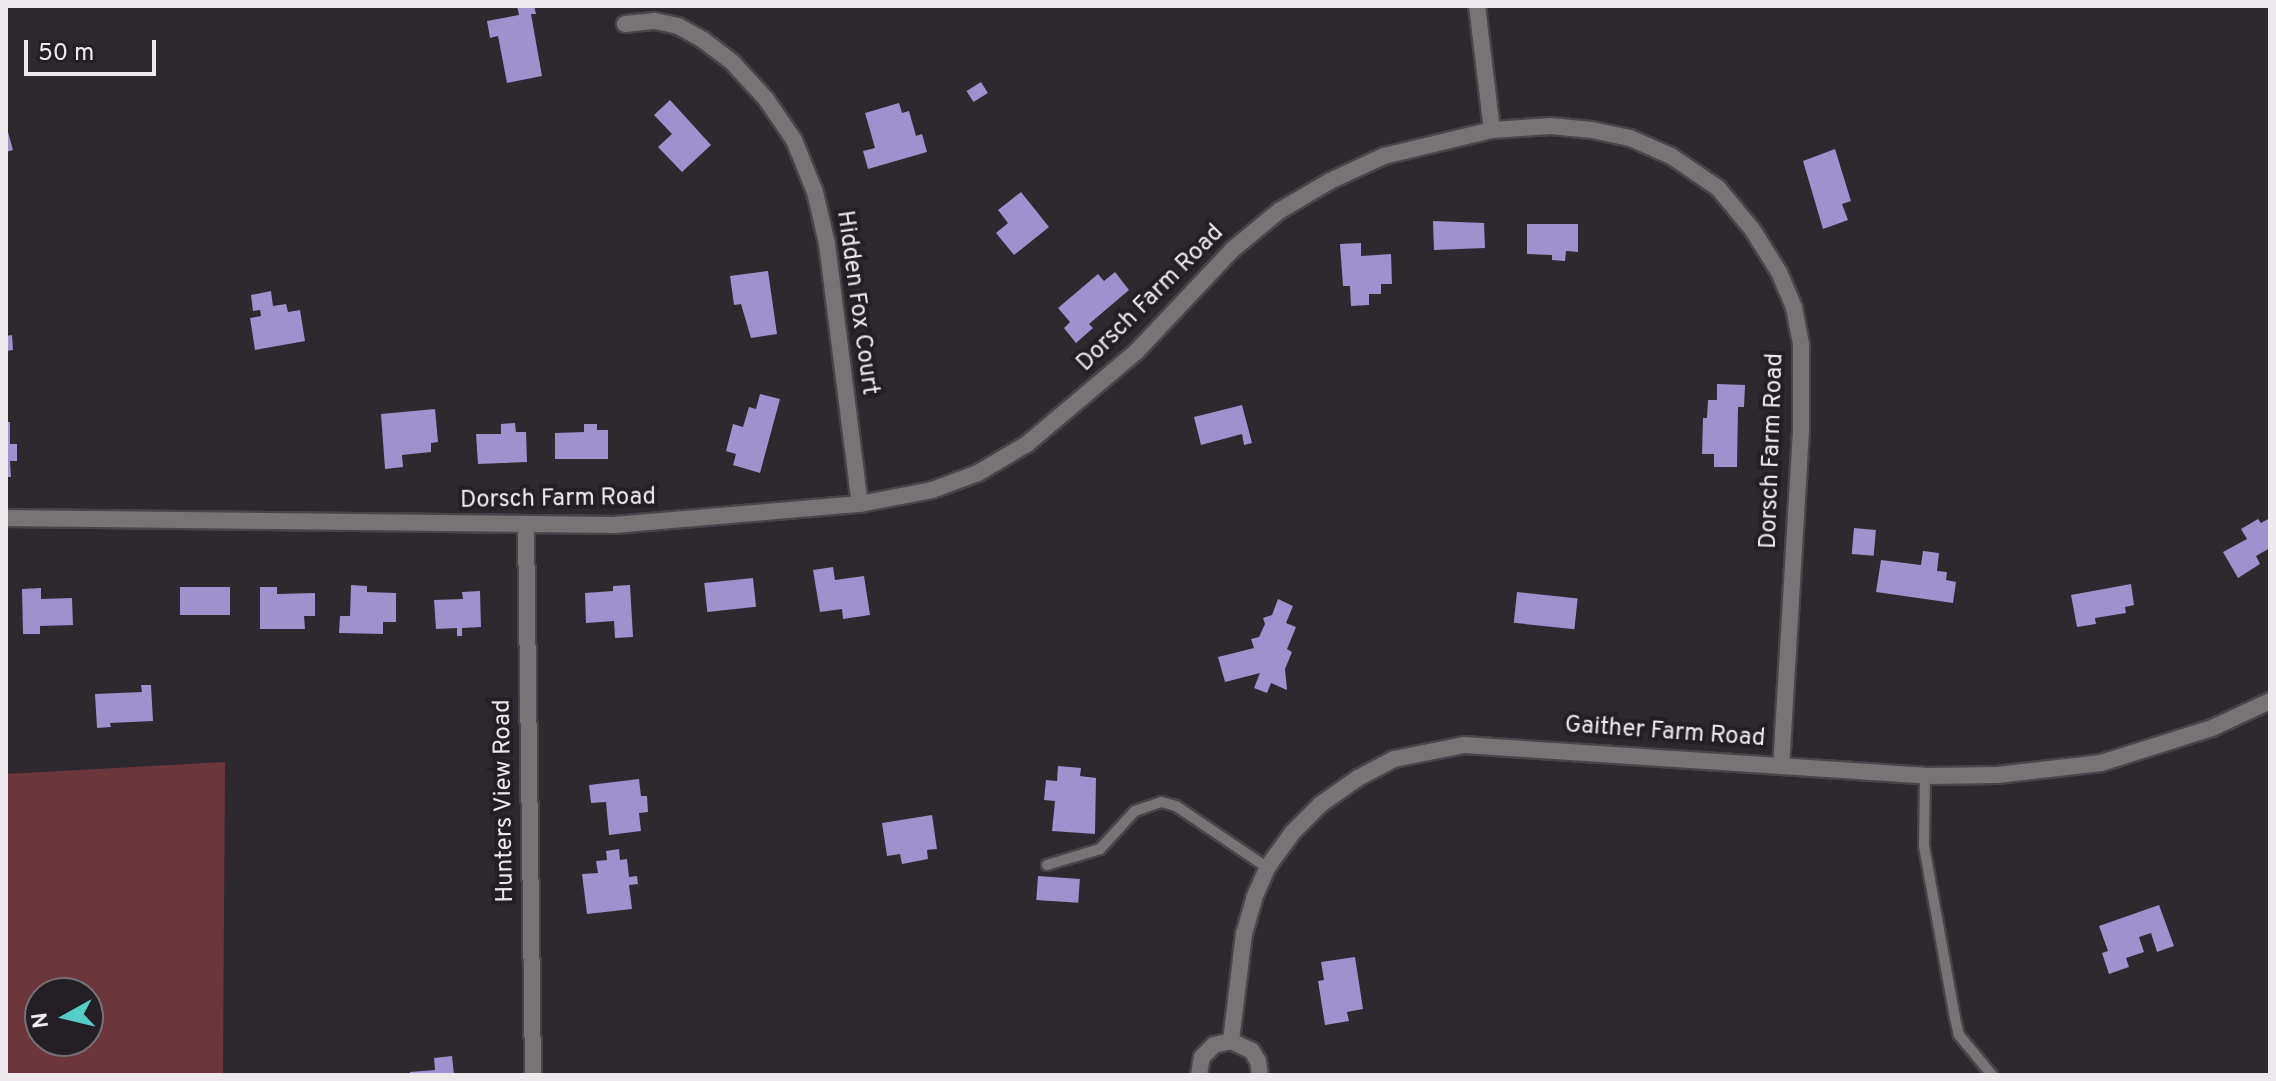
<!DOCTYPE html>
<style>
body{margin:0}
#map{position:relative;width:2276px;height:1081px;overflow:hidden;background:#2e282f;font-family:Overpass,sans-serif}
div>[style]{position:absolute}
.green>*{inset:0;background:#6d363c}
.building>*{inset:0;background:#9f90ce;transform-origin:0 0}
.roads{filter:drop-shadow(2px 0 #49434a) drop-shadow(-2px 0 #49434a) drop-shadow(0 2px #49434a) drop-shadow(0 -2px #49434a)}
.lane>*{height:10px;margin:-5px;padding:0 5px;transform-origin:5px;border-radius:5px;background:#787476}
.street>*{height:16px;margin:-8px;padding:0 8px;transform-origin:8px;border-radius:8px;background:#787476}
span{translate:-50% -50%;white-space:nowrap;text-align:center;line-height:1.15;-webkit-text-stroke:8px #241f25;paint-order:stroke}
.street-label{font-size:24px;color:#ede9ed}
.frame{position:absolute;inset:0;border:8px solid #ede9ed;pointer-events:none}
.north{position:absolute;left:24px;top:977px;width:80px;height:80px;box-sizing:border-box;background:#241f25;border:2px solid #747075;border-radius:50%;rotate:262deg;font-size:22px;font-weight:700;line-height:32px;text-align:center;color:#ede9ed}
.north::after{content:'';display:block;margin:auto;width:28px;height:36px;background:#54cdc6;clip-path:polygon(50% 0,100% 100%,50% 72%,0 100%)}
.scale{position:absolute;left:24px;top:40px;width:132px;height:36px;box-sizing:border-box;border:4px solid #ede9ed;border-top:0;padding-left:10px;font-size:24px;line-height:28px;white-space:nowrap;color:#ede9ed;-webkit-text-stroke:6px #241f25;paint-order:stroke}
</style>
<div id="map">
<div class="green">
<i style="clip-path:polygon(evenodd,225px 762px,223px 1075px,6px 1075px,6px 774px,225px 762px,40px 993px,88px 993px,88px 1041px,40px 1041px,40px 993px)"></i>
</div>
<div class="building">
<i style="clip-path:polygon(517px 6px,534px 6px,536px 14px,531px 14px,542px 76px,507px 83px,498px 36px,490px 38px,487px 21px,519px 15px)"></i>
<i style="left:981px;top:82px;width:13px;height:17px;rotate:58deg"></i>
<i style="clip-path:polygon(670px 100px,711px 145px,682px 172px,658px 147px,672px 134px,654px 115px)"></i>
<i style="clip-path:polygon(899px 103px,902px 113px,909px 111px,916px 136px,922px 134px,927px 152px,868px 169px,863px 151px,875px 148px,865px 113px)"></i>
<i style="clip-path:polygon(6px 125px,13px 150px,6px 152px)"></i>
<i style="clip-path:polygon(1835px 149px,1851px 201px,1842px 204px,1848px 220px,1823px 229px,1803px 161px)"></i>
<i style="clip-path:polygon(1021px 192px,1049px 227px,1014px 255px,996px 233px,1008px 223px,998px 210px)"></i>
<i style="clip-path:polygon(1433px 221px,1484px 223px,1485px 248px,1434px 250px)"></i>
<i style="clip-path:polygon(1527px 224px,1578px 224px,1578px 252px,1566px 251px,1565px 261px,1552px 260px,1552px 255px,1527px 254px)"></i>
<i style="clip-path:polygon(1361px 243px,1361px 256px,1391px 254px,1392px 284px,1381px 284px,1381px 294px,1369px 294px,1369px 305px,1351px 306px,1350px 286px,1343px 286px,1340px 244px)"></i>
<i style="clip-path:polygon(768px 271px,777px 334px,751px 338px,741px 304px,734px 305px,730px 276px)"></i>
<i style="clip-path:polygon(1115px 272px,1129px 290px,1089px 324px,1093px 328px,1076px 343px,1064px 328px,1070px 322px,1058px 308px,1098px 274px,1104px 281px)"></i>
<i style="clip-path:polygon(271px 291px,273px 306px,286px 304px,288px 312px,300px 310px,305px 341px,255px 350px,250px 318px,261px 316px,260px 310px,253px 311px,251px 295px)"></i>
<i style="clip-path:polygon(12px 335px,13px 350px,6px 351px,6px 336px)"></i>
<i style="clip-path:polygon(1717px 384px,1745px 385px,1744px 407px,1738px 407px,1737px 467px,1714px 467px,1714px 454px,1702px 454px,1703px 418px,1707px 418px,1708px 400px,1717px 400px)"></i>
<i style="clip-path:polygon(760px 394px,780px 399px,760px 473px,733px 465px,736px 454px,726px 451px,733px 424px,743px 427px,749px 407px,756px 409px)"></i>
<i style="clip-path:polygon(1242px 405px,1252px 443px,1244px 445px,1242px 434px,1201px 445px,1194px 417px)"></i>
<i style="clip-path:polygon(435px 409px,438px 442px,431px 443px,431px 452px,402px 455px,403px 467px,385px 469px,381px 414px)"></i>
<i style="clip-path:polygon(6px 422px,10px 422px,10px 444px,17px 444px,17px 461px,10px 461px,11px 477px,6px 477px)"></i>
<i style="clip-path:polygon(515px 423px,516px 432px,526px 432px,527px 462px,478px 464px,476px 434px,501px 434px,501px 424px)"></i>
<i style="clip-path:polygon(584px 424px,597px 424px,597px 430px,608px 430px,608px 459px,555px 459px,555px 433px,584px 432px)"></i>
<i style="clip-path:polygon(2270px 518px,2270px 548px,2256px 556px,2260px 564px,2238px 578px,2223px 552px,2247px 539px,2241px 529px,2258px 519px,2261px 523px)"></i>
<i style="left:1854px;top:528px;width:22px;height:26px;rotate:5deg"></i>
<i style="clip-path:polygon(1923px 551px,1939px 553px,1937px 571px,1947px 572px,1946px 580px,1956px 582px,1953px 603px,1876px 592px,1881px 560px,1921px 565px)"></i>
<i style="clip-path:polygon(833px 567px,835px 580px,864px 576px,870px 615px,843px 619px,842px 609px,820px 612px,813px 570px)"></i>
<i style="left:753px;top:578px;width:29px;height:49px;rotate:84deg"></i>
<i style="clip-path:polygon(2131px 584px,2134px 605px,2125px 607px,2126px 613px,2095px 618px,2096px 624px,2077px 627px,2071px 595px)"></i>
<i style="clip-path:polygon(351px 585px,367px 586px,367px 592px,396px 593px,396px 622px,383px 622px,383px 634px,339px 633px,340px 616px,350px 616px)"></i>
<i style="clip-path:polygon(630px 585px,633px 637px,615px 638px,614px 621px,586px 623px,585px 593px,613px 591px,613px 586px)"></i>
<i style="left:180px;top:587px;width:50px;height:28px"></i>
<i style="clip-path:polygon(260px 587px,277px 587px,277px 594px,315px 593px,315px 616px,304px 616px,305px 629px,260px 629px)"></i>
<i style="clip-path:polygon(41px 588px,41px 599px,72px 598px,73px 625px,40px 626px,40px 634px,23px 634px,22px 589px)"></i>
<i style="clip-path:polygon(480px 591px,481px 627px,462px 628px,462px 636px,457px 636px,457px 628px,436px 629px,434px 600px,463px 599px,462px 592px)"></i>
<i style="left:1517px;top:592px;width:61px;height:31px;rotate:6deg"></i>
<i style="clip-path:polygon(1278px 599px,1293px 606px,1286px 623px,1296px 627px,1287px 649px,1292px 652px,1285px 669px,1287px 690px,1271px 683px,1267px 693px,1254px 688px,1260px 673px,1225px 682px,1218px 657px,1254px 648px,1251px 639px,1259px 637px,1265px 624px,1263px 618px,1272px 615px)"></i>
<i style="clip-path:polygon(141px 685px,151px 685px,153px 721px,110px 723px,111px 727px,97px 728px,95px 694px,142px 692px)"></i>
<i style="clip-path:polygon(1058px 766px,1081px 768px,1080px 776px,1096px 778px,1095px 834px,1052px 831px,1055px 801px,1044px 800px,1046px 780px,1057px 781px)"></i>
<i style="clip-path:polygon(639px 779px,641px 796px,647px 796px,648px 812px,639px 813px,641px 831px,609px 835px,606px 802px,591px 803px,589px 785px)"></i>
<i style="clip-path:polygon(932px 815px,937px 849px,927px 850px,928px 859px,902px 864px,900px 854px,887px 856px,882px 823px)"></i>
<i style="clip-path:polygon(619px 849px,620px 860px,627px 859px,629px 877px,637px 876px,638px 884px,629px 885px,632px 909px,587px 914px,582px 874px,598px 873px,596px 861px,607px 860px,606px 851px)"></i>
<i style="left:1038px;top:876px;width:42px;height:24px;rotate:4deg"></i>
<i style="clip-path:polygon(2159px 905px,2174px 946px,2157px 952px,2151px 933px,2139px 937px,2144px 952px,2126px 958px,2129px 967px,2109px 974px,2102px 953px,2108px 951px,2099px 926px)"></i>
<i style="clip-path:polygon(1355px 957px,1363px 1009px,1347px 1012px,1349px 1021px,1325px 1025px,1318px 981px,1324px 980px,1321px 962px)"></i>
<i style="clip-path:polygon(452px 1056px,454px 1075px,410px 1075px,410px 1072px,435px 1070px,434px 1058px)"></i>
</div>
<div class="roads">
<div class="lane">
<i style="left:1925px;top:776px;width:70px;rotate:90.8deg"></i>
<i style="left:1924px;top:846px;width:175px;rotate:79.8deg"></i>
<i style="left:1955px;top:1018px;width:17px;rotate:77deg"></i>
<i style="left:1959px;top:1035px;width:52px;rotate:50.5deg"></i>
<i style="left:1047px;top:865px;width:55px;rotate:-16.8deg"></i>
<i style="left:1100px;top:849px;width:52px;rotate:-47.4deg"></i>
<i style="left:1135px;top:811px;width:28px;rotate:-19deg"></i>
<i style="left:1161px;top:802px;width:16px;rotate:15deg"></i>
<i style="left:1176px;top:806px;width:111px;rotate:34deg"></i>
</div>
<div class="street">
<i style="left:1477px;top:6px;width:125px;rotate:83.1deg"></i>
<i style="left:625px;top:24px;width:30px;rotate:-6deg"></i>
<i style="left:655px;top:21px;width:24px;rotate:12deg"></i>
<i style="left:678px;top:26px;width:29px;rotate:29deg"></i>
<i style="left:703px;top:40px;width:38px;rotate:37deg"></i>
<i style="left:733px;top:63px;width:49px;rotate:47.5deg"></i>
<i style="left:766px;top:99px;width:50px;rotate:55.7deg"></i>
<i style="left:794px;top:140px;width:56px;rotate:68deg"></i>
<i style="left:815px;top:192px;width:53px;rotate:77deg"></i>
<i style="left:827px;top:244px;width:262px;rotate:82.8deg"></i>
<i style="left:6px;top:518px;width:608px;rotate:0.66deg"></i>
<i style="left:614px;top:525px;width:247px;rotate:-4.9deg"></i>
<i style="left:860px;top:504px;width:73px;rotate:-11deg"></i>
<i style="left:932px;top:490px;width:49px;rotate:-20.3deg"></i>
<i style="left:978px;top:473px;width:57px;rotate:-30.6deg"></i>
<i style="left:1027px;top:444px;width:143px;rotate:-40.2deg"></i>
<i style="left:1136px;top:352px;width:140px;rotate:-46.7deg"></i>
<i style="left:1232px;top:250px;width:61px;rotate:-39.7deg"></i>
<i style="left:1279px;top:211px;width:59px;rotate:-30.5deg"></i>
<i style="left:1330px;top:181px;width:60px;rotate:-24.8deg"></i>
<i style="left:1384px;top:156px;width:111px;rotate:-13.5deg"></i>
<i style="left:1492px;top:130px;width:59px;rotate:-3.9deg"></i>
<i style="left:1551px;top:126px;width:41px;rotate:5.6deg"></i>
<i style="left:1592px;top:130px;width:39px;rotate:12deg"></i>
<i style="left:1630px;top:138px;width:45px;rotate:23.7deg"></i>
<i style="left:1671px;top:156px;width:57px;rotate:34.2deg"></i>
<i style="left:1718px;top:188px;width:53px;rotate:50.3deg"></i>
<i style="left:1752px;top:229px;width:51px;rotate:57.9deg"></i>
<i style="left:1779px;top:272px;width:39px;rotate:67deg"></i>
<i style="left:1794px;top:308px;width:38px;rotate:79deg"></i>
<i style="left:1801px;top:345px;width:86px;rotate:90deg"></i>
<i style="left:1801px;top:431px;width:334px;rotate:93.4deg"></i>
<i style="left:526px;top:526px;width:549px;rotate:89.27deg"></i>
<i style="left:1231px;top:1041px;width:108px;rotate:-83.1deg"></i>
<i style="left:1244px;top:934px;width:37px;rotate:-74deg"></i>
<i style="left:1254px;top:898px;width:36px;rotate:-66deg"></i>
<i style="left:1269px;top:865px;width:39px;rotate:-54deg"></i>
<i style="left:1292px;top:833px;width:41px;rotate:-45deg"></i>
<i style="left:1321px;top:804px;width:45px;rotate:-35.1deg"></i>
<i style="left:1358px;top:778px;width:41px;rotate:-27.8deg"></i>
<i style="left:1394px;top:759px;width:71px;rotate:-11.3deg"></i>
<i style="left:1464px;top:745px;width:462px;rotate:3.8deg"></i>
<i style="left:1925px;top:776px;width:72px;rotate:-0.8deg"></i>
<i style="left:1997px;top:775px;width:105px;rotate:-6.6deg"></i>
<i style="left:2101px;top:763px;width:116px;rotate:-17.5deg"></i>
<i style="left:2212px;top:728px;width:64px;rotate:-25deg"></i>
<i style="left:1199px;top:1075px;width:18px;rotate:-81deg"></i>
<i style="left:1202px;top:1057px;width:17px;rotate:-45deg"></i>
<i style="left:1214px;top:1045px;width:17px;rotate:-13deg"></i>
<i style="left:1231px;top:1041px;width:23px;rotate:25deg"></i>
<i style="left:1252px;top:1051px;width:12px;rotate:59deg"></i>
<i style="left:1258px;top:1061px;width:14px;rotate:82deg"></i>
</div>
</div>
<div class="street-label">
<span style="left:1151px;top:299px;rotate:-45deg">Dorsch Farm Road</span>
<span style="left:856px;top:303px;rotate:82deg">Hidden Fox Court</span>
<span style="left:1773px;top:451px;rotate:-88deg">Dorsch Farm Road</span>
<span style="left:558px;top:500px;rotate:-1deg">Dorsch Farm Road</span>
<span style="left:1665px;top:733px;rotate:4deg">Gaither Farm Road</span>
<span style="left:505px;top:801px;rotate:-91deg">Hunters View Road</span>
</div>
<div class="frame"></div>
<div class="north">N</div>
<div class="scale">50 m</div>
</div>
